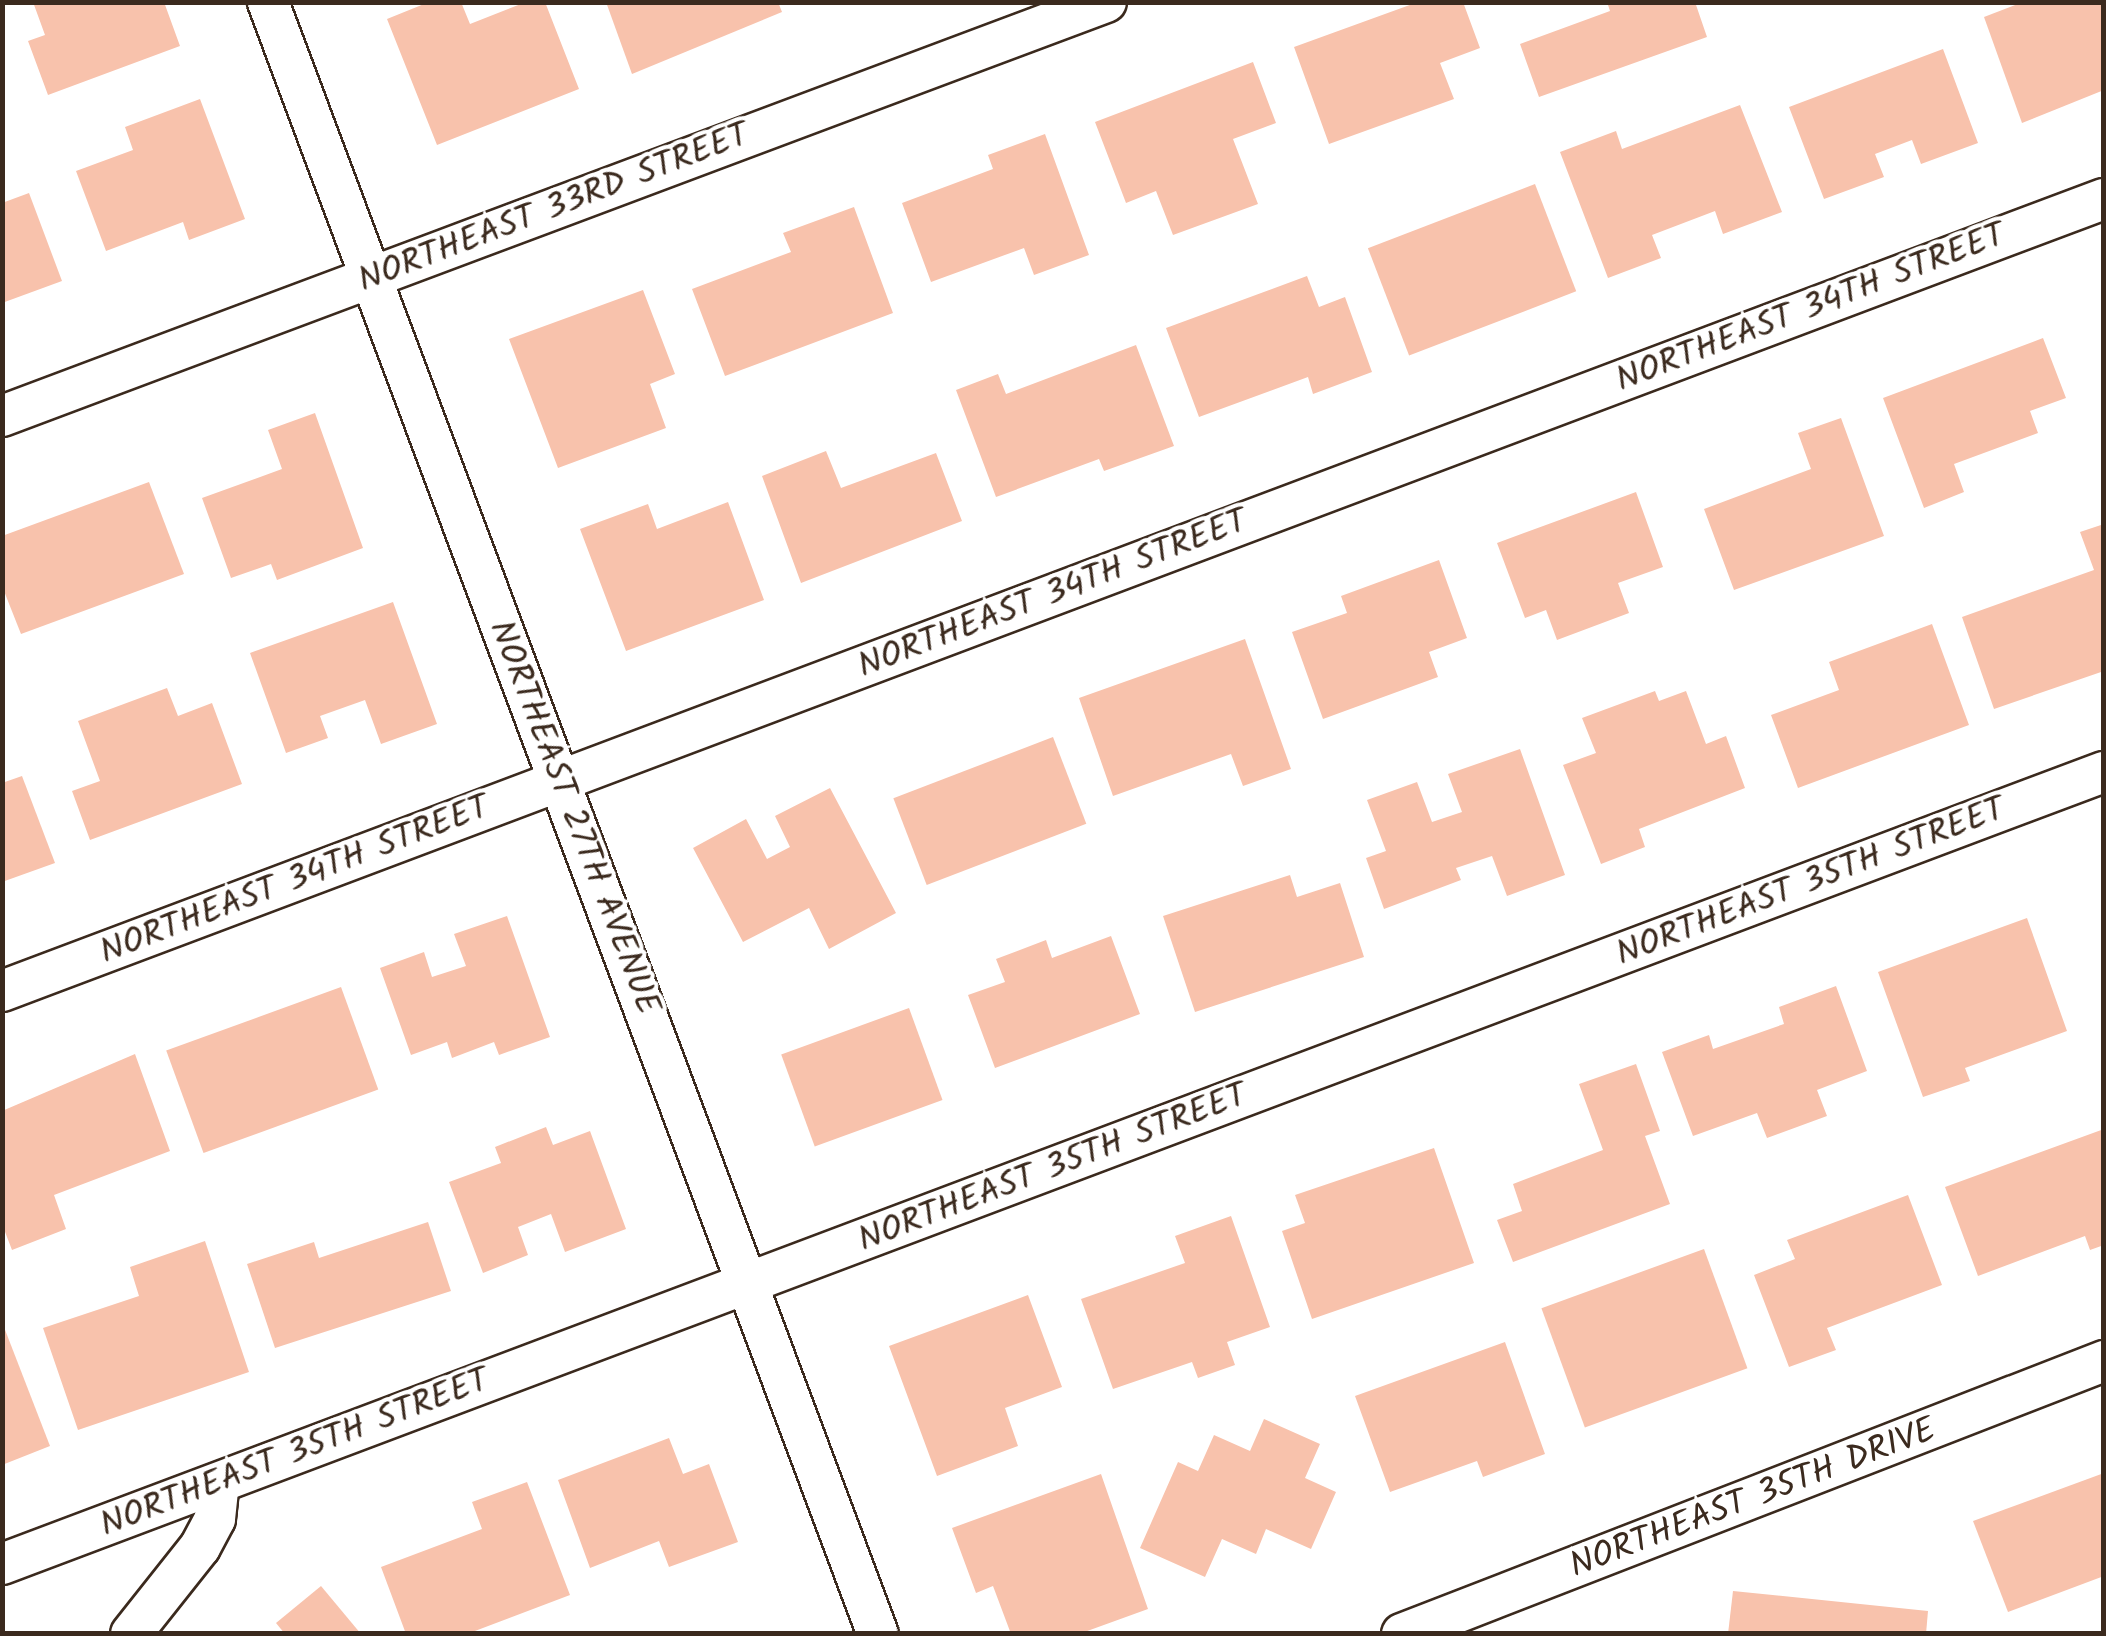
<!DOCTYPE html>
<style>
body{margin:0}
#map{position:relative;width:2106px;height:1636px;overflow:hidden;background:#fff;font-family:Kalam,sans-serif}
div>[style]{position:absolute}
.building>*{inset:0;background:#f8c2ac;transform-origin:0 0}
.roads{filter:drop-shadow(2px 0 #3b2a1e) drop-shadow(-2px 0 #3b2a1e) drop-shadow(0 2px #3b2a1e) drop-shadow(0 -2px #3b2a1e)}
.minor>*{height:40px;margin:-20px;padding:0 20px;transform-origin:20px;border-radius:20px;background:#fff}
span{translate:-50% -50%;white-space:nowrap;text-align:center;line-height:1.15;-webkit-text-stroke:8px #fff;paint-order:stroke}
.street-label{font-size:35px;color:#3b2a1e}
.frame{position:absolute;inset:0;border:5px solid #3b2a1e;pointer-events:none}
</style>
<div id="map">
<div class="building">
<i style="clip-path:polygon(33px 2px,164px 2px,180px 46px,48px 95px,28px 41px,45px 35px)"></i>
<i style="clip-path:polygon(429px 2px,461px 2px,470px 24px,526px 2px,545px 2px,579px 89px,437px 145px,387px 19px)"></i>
<i style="clip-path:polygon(606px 2px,778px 2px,782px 12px,632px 74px)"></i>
<i style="clip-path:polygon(1418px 2px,1463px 2px,1480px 48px,1440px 63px,1454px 99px,1329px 144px,1294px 47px)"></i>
<i style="clip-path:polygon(1607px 2px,1695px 2px,1707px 37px,1539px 97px,1520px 44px,1610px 11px)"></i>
<i style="clip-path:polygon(2023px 2px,2104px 2px,2104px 90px,2022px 123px,1984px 17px)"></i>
<i style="clip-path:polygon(1943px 49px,1978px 143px,1921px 164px,1912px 140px,1875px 154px,1884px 177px,1824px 199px,1789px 107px)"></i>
<i style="clip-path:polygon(1253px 62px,1276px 123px,1233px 139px,1258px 204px,1173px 235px,1156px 191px,1126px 203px,1095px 122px)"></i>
<i style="clip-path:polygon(200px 99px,245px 219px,189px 240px,183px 222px,106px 251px,76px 171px,133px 150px,125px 127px)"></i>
<i style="clip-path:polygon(1740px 105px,1782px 212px,1723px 234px,1715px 211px,1652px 235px,1661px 258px,1608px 278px,1560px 152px,1616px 131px,1622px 149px)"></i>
<i style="clip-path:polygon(1045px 134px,1089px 255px,1034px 275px,1024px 248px,931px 282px,902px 203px,993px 169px,988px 155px)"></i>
<i style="left:1535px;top:184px;width:115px;height:179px;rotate:69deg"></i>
<i style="clip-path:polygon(29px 193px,62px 281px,2px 303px,2px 203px)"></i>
<i style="clip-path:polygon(854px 207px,893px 313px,725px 376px,692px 289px,791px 252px,783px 233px)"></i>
<i style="clip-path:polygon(1307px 276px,1319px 307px,1345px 297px,1372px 372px,1313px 394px,1308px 377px,1199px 417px,1166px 328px)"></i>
<i style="clip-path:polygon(643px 290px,675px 374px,650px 384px,666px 428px,558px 468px,509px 339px)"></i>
<i style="clip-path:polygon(2043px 338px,2066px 398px,2030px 411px,2038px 433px,1954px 464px,1964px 492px,1924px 508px,1883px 398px)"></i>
<i style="clip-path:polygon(1136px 345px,1174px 446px,1104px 471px,1099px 459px,996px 497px,956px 390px,998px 374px,1006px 394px)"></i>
<i style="clip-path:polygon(315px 413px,363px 548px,277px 580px,271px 564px,231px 578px,202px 498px,282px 469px,268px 430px)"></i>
<i style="clip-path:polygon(1841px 418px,1884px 536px,1734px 590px,1704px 509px,1811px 469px,1798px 433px)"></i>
<i style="clip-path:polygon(826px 451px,841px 488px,936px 453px,962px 521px,801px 583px,762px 476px)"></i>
<i style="clip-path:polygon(149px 482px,184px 574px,21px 634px,2px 586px,2px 536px)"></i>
<i style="clip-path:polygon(1636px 492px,1663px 567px,1618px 583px,1629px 613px,1557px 640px,1546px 610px,1525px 618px,1497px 543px)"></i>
<i style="clip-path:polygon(728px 502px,764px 600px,626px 651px,580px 529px,648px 504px,657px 529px)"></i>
<i style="clip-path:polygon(2104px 524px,2104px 671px,1994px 709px,1962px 617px,2094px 570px,2080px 532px)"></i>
<i style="clip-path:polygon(1439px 560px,1467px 638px,1429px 652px,1438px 677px,1323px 719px,1292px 632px,1347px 613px,1341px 596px)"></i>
<i style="clip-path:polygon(393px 602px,437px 724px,381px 744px,365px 700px,320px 716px,328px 738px,286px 753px,250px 653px)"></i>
<i style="clip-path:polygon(1932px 624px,1969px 725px,1798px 788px,1771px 715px,1839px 690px,1829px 662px)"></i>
<i style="clip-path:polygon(1245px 639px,1291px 769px,1243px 786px,1231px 754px,1113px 796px,1079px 698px)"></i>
<i style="clip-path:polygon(167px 688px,178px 716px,212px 703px,242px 784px,90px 840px,72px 791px,100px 781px,78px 721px)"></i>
<i style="clip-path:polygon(1655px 691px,1659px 701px,1686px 691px,1706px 744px,1726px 736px,1745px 788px,1639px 829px,1645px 847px,1601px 864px,1563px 765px,1596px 753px,1582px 718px)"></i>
<i style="left:1053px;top:737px;width:93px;height:171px;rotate:69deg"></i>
<i style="clip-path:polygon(1520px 749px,1565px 875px,1507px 896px,1492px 856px,1456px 868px,1461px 880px,1384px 909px,1366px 858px,1386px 851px,1367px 800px,1417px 782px,1432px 822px,1462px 812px,1448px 774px)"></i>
<i style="clip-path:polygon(22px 776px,55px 863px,2px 882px,2px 783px)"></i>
<i style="clip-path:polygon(830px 788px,896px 913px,829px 949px,809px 908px,743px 942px,693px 848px,746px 819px,767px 859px,790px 847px,775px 816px)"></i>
<i style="clip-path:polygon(1290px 875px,1297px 897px,1340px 883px,1364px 957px,1195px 1012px,1163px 916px)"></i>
<i style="clip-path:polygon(507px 916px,550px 1037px,499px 1055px,494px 1042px,452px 1058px,447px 1042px,411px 1055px,380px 968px,424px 952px,432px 977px,466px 966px,454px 934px)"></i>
<i style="clip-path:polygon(2027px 918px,2067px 1031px,1965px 1068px,1970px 1081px,1923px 1097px,1878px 972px)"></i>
<i style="clip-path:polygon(1111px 936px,1140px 1014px,995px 1068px,968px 995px,1005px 982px,996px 959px,1046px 940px,1052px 958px)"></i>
<i style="clip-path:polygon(1836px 986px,1867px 1071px,1817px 1090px,1827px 1116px,1767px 1138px,1757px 1113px,1693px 1136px,1662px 1052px,1709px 1035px,1713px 1049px,1784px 1024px,1779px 1007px)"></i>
<i style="left:341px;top:987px;width:109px;height:186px;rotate:70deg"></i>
<i style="left:909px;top:1008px;width:98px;height:136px;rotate:70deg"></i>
<i style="clip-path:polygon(135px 1054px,170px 1151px,54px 1195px,66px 1229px,12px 1250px,2px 1224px,2px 1111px)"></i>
<i style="clip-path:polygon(1636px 1064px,1660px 1131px,1645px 1136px,1670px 1204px,1513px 1262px,1497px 1220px,1522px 1211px,1513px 1184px,1603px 1150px,1579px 1084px)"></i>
<i style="clip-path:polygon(546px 1127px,553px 1145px,590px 1131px,626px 1229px,565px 1252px,551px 1214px,518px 1227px,528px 1255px,483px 1273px,449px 1182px,501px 1163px,495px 1147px)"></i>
<i style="clip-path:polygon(2104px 1129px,2104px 1245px,2090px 1250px,2085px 1236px,1978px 1276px,1945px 1187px)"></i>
<i style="clip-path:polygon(1434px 1148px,1474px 1263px,1312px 1319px,1282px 1231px,1305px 1223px,1295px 1195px)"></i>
<i style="clip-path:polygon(1908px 1195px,1942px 1285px,1827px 1328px,1836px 1350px,1789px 1367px,1754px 1275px,1795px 1259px,1787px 1240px)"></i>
<i style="clip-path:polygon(1231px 1216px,1270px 1327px,1227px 1342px,1235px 1365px,1198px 1378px,1192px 1362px,1113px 1389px,1081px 1299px,1185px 1263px,1175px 1236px)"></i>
<i style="clip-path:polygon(428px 1222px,451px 1291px,275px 1348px,247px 1264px,314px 1242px,319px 1258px)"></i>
<i style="clip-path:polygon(205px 1241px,249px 1372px,78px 1430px,43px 1328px,139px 1296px,130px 1267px)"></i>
<i style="left:1704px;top:1249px;width:127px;height:173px;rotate:70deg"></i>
<i style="clip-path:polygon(1028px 1295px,1062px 1387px,1005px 1408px,1018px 1446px,937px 1476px,889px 1346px)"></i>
<i style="clip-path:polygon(2px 1322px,50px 1446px,2px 1465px)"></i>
<i style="clip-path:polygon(1505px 1342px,1545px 1454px,1483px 1477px,1477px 1461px,1390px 1492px,1355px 1396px)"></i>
<i style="clip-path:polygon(1264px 1419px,1320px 1444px,1305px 1478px,1336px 1492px,1311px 1549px,1266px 1529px,1256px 1554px,1222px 1539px,1205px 1577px,1140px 1548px,1178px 1462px,1198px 1471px,1214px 1435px,1250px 1451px)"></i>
<i style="clip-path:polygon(669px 1438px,683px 1474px,709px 1464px,738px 1542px,669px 1567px,659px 1541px,590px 1568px,558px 1480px)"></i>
<i style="clip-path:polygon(2104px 1473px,2104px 1576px,2008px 1612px,1973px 1521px)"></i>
<i style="clip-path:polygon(1101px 1474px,1148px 1609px,1079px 1634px,1011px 1634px,993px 1586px,976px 1593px,952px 1528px)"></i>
<i style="clip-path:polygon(527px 1482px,570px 1595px,467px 1634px,406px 1634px,381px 1567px,482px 1529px,472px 1502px)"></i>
<i style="clip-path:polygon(321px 1586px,361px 1634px,285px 1634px,276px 1623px)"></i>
<i style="clip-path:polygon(1733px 1591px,1928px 1611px,1926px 1634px,1728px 1634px)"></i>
</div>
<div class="roads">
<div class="minor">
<i style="left:268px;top:2px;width:1742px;rotate:69.51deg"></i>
<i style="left:2px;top:416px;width:1179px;rotate:-20.56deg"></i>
<i style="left:2px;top:991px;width:2246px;rotate:-20.65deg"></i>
<i style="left:2px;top:1564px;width:2246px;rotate:-20.65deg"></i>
<i style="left:131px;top:1634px;width:111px;rotate:-51.6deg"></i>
<i style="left:200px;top:1547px;width:32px;rotate:-62deg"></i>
<i style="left:215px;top:1519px;width:36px;rotate:-84deg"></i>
<i style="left:1402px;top:1634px;width:753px;rotate:-21.25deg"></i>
</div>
</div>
<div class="street-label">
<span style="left:554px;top:209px;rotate:-21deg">NORTHEAST 33RD STREET</span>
<span style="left:1811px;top:309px;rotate:-21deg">NORTHEAST 34TH STREET</span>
<span style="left:1053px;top:595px;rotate:-21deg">NORTHEAST 34TH STREET</span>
<span style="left:573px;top:818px;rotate:69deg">NORTHEAST 27TH AVENUE</span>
<span style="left:295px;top:881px;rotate:-21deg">NORTHEAST 34TH STREET</span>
<span style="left:1811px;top:883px;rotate:-21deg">NORTHEAST 35TH STREET</span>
<span style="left:1053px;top:1169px;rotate:-21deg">NORTHEAST 35TH STREET</span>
<span style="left:295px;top:1454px;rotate:-21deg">NORTHEAST 35TH STREET</span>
<span style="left:1753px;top:1499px;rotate:-21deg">NORTHEAST 35TH DRIVE</span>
</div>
<div class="frame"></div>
</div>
